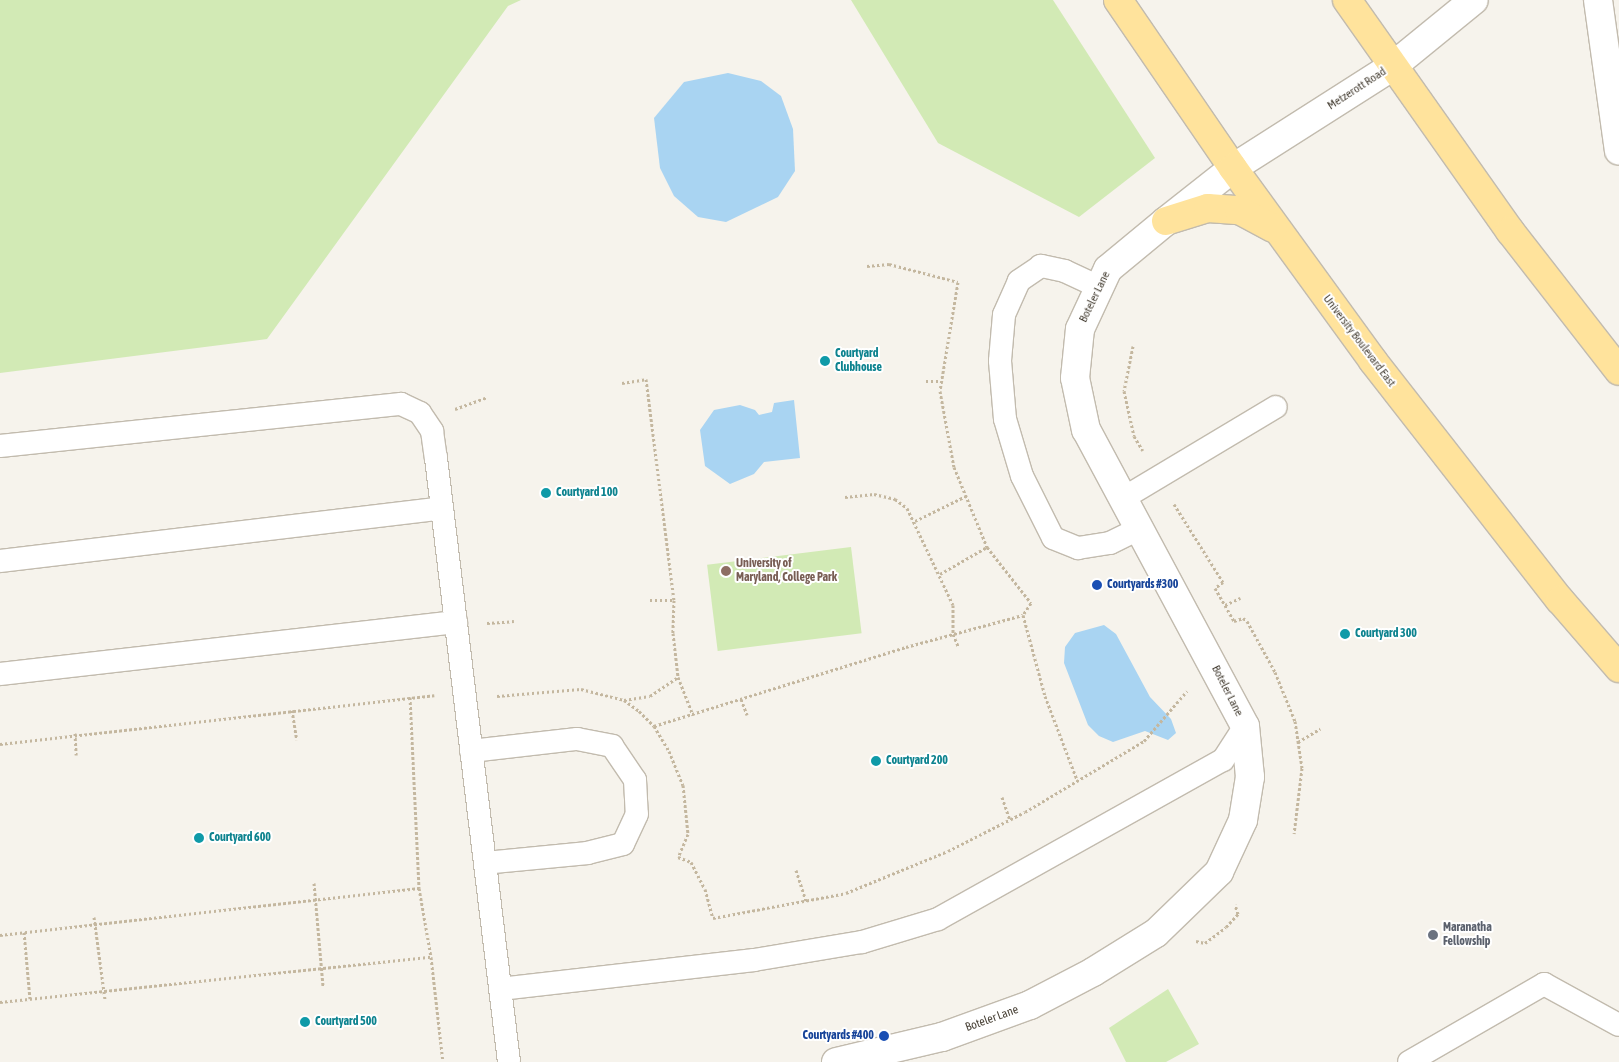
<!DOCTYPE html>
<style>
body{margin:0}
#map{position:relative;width:1619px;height:1062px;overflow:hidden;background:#f6f3ec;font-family:"Asap Condensed",sans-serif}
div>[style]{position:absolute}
.green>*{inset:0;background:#d2eab5;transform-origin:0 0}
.water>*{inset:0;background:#a9d4f2}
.path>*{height:3px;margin-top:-1.5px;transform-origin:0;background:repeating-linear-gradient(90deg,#c4b79f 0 2.5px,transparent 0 5px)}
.roads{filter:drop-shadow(1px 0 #c2bbae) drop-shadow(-1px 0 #c2bbae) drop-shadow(0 1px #c2bbae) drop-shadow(0 -1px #c2bbae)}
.service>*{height:22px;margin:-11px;padding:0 11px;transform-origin:11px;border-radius:11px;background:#fff}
.minor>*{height:28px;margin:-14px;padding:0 14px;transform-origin:14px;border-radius:14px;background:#fff}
.primary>*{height:28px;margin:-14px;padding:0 14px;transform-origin:14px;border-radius:14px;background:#ffe39c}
.dots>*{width:14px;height:14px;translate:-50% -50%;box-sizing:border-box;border:2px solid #fff;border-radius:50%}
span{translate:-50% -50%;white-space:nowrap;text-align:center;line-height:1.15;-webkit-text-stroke:4px #fff;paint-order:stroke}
.street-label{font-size:12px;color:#4b4439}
.culture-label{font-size:12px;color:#0d838f;font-weight:700}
.left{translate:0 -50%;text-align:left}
.education-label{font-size:12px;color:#785e54;font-weight:700}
.transit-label{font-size:12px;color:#164399;font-weight:700}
.right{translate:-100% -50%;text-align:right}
.worship-label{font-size:12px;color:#5b616d;font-weight:700}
</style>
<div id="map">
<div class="green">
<i style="clip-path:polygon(0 0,521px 0,508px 6px,267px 339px,0 373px)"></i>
<i style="clip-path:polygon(851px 0,1053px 0,1155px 158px,1079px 217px,938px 143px)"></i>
<i style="left:851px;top:547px;width:87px;height:145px;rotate:83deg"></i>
<i style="clip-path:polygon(1168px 989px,1199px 1044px,1166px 1062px,1126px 1062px,1109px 1028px)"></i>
</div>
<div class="water">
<i style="clip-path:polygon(728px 73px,761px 81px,781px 96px,793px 129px,795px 171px,778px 197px,726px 222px,698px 217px,674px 196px,660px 168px,654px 118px,684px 82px)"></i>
<i style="clip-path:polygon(794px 400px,800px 458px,764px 462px,754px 474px,730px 484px,705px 466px,700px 430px,714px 410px,740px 405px,755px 410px,759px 415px,772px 412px,774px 403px)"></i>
<i style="clip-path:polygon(1104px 625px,1116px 634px,1150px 697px,1171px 719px,1176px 733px,1168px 740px,1145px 731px,1113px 742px,1099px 736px,1088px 725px,1064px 663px,1065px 647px,1075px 633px)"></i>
</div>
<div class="path">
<i style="left:867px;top:266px;width:22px;rotate:-5deg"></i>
<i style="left:889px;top:264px;width:71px;rotate:14.6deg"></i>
<i style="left:958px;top:282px;width:110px;rotate:99.4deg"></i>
<i style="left:940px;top:391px;width:77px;rotate:79.6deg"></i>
<i style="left:954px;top:467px;width:87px;rotate:67.6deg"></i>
<i style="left:987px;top:547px;width:71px;rotate:51.8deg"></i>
<i style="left:1031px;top:603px;width:14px;rotate:124deg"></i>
<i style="left:1133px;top:346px;width:46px;rotate:101.3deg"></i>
<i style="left:1124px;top:391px;width:46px;rotate:77.5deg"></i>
<i style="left:1134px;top:436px;width:17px;rotate:59deg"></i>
<i style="left:926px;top:381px;width:15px"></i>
<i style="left:622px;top:383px;width:24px;rotate:-9deg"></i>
<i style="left:646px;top:379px;width:223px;rotate:82.8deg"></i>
<i style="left:674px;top:600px;width:33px;rotate:92deg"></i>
<i style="left:673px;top:633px;width:44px;rotate:83.5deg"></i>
<i style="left:455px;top:409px;width:33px;rotate:-20deg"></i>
<i style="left:845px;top:497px;width:29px;rotate:-6deg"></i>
<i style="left:874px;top:494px;width:22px;rotate:13deg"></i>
<i style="left:895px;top:499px;width:15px;rotate:37deg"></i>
<i style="left:907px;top:508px;width:107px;rotate:64.6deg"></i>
<i style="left:953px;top:605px;width:29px;rotate:90deg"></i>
<i style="left:953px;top:634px;width:13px;rotate:67deg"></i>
<i style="left:1174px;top:504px;width:92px;rotate:57.9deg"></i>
<i style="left:1223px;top:582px;width:10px;rotate:143deg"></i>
<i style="left:1215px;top:588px;width:38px;rotate:60deg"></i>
<i style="left:1234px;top:621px;width:9px;rotate:-18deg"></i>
<i style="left:1243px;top:618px;width:5px;rotate:37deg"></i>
<i style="left:1247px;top:621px;width:58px;rotate:61.2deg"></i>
<i style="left:1275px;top:672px;width:53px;rotate:67.8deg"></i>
<i style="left:1295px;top:721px;width:48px;rotate:81.5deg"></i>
<i style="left:1302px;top:768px;width:66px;rotate:96.9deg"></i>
<i style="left:915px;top:521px;width:57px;rotate:-26.1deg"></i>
<i style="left:940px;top:574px;width:54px;rotate:-29.9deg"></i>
<i style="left:650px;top:600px;width:24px"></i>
<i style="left:1225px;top:605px;width:17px;rotate:-25deg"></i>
<i style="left:487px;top:623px;width:27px;rotate:-4deg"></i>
<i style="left:497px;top:696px;width:84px;rotate:-4.8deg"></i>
<i style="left:581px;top:689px;width:44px;rotate:14.3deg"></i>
<i style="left:624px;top:700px;width:19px;rotate:36deg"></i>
<i style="left:639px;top:711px;width:21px;rotate:45deg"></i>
<i style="left:654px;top:726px;width:29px;rotate:59deg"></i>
<i style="left:669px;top:751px;width:37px;rotate:68deg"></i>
<i style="left:683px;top:785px;width:49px;rotate:84.2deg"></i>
<i style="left:688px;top:834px;width:25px;rotate:113deg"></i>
<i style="left:678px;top:857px;width:14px;rotate:21deg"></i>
<i style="left:691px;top:862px;width:30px;rotate:63deg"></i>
<i style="left:705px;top:889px;width:30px;rotate:75deg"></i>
<i style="left:713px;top:918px;width:135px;rotate:-10.6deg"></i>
<i style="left:846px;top:893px;width:110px;rotate:-22.4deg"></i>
<i style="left:948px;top:851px;width:86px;rotate:-26.9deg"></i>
<i style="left:1025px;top:812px;width:139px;rotate:-30.8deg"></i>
<i style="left:1144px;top:741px;width:66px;rotate:-49.3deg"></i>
<i style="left:410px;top:697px;width:191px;rotate:87.3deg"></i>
<i style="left:419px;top:888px;width:70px;rotate:80.1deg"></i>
<i style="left:431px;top:957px;width:106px;rotate:83.5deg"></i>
<i style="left:741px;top:699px;width:17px;rotate:69deg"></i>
<i style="left:624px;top:700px;width:26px;rotate:-9deg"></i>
<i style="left:650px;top:696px;width:34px;rotate:-34deg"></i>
<i style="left:678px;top:677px;width:41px;rotate:68.5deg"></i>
<i style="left:292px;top:710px;width:30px;rotate:81deg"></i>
<i style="left:654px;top:726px;width:264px;rotate:-17.4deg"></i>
<i style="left:906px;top:647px;width:121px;rotate:-15.3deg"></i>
<i style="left:1023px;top:615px;width:84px;rotate:74.8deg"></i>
<i style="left:1045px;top:696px;width:90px;rotate:69.1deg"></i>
<i style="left:75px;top:733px;width:22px;rotate:87deg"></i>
<i style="left:1298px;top:742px;width:26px;rotate:-31deg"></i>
<i style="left:0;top:744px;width:437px;rotate:-6.4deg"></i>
<i style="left:1002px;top:797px;width:24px;rotate:71deg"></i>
<i style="left:796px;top:870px;width:32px;rotate:72deg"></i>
<i style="left:314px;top:883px;width:103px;rotate:85deg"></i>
<i style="left:94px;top:917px;width:83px;rotate:82.4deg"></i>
<i style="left:24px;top:932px;width:67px;rotate:84.9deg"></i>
<i style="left:0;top:935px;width:422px;rotate:-6.4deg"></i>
<i style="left:1196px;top:941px;width:9px;rotate:13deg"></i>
<i style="left:1205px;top:943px;width:26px;rotate:-37deg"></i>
<i style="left:1226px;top:927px;width:18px;rotate:-47deg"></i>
<i style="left:1238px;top:914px;width:10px;rotate:-107deg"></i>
<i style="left:0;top:1002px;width:433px;rotate:-6deg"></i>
</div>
<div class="roads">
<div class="service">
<i style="left:1099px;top:287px;width:38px;rotate:-155deg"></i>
<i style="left:1065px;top:271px;width:25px;rotate:-168deg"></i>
<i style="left:1041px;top:266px;width:27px;rotate:146deg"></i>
<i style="left:1019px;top:281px;width:37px;rotate:114deg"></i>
<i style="left:1004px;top:315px;width:46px;rotate:95deg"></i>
<i style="left:1000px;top:361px;width:58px;rotate:85.1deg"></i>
<i style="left:1005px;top:419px;width:59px;rotate:73.4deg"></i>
<i style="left:1022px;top:476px;width:69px;rotate:63.4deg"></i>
<i style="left:1053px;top:538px;width:27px;rotate:22deg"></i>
<i style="left:1078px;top:548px;width:32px;rotate:-9deg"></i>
<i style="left:1110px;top:543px;width:32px;rotate:-26deg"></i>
<i style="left:0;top:446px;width:403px;rotate:-6deg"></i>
<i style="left:401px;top:404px;width:21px;rotate:25deg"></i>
<i style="left:420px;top:413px;width:22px;rotate:56deg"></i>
<i style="left:432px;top:431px;width:27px;rotate:82deg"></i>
<i style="left:436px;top:458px;width:608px;rotate:83.11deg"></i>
<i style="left:1122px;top:499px;width:179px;rotate:-30.9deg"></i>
<i style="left:0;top:561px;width:445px;rotate:-6.8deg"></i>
<i style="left:0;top:674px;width:459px;rotate:-6.5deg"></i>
<i style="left:471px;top:751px;width:107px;rotate:-6.5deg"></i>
<i style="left:577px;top:739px;width:36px;rotate:11deg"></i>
<i style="left:612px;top:746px;width:41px;rotate:55.9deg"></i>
<i style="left:635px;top:780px;width:34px;rotate:87deg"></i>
<i style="left:637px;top:814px;width:33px;rotate:115deg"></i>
<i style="left:623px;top:844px;width:36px;rotate:166deg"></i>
<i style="left:588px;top:853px;width:103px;rotate:174.5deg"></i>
<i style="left:500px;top:989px;width:256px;rotate:-6.5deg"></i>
<i style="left:754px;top:960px;width:109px;rotate:-9.5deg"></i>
<i style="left:862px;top:942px;width:79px;rotate:-16.8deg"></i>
<i style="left:938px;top:919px;width:326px;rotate:-29.2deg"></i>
<i style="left:1223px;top:760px;width:40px;rotate:-57.1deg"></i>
<i style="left:1409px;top:1062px;width:156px;rotate:-30deg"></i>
<i style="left:1544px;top:984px;width:85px;rotate:28.7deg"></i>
</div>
<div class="minor">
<i style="left:1598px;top:0;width:152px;rotate:82.1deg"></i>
<i style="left:836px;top:1062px;width:109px;rotate:-13.3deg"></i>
<i style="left:942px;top:1037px;width:94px;rotate:-20deg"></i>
<i style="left:1030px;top:1005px;width:71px;rotate:-27.6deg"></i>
<i style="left:1093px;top:972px;width:74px;rotate:-31.8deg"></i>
<i style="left:1156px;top:933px;width:88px;rotate:-44.1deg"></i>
<i style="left:1219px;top:872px;width:57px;rotate:-65.2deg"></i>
<i style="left:1243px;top:820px;width:44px;rotate:-80.8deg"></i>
<i style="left:1250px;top:777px;width:51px;rotate:-95.6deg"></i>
<i style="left:1245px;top:726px;width:336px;rotate:-118.2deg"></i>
<i style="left:1086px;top:430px;width:53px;rotate:-101.9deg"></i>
<i style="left:1075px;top:378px;width:49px;rotate:-84.2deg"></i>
<i style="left:1080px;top:329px;width:66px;rotate:-65deg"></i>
<i style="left:1108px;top:269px;width:75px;rotate:-39.6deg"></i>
<i style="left:1166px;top:221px;width:85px;rotate:-38.3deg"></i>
<i style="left:1233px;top:168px;width:190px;rotate:-32.5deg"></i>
<i style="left:1393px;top:66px;width:104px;rotate:-39.2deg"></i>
</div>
<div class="primary">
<i style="left:1118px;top:0;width:204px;rotate:55.6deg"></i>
<i style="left:1233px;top:168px;width:238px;rotate:54deg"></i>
<i style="left:1373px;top:361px;width:303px;rotate:52deg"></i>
<i style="left:1560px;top:600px;width:90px;rotate:49.1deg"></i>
<i style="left:1347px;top:0;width:283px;rotate:54.8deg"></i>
<i style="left:1510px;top:231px;width:177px;rotate:52.1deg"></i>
<i style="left:1166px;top:221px;width:44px;rotate:-17.2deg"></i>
<i style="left:1208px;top:208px;width:31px;rotate:4deg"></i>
<i style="left:1239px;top:210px;width:38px;rotate:28deg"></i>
</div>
</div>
<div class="dots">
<i style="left:825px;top:361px;background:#0f9aa8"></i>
<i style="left:546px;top:493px;background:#0f9aa8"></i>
<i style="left:726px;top:571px;background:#8d6e63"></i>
<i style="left:1097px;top:585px;background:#1a4fb4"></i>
<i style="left:1345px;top:634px;background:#0f9aa8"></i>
<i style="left:876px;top:761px;background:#0f9aa8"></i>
<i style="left:199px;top:838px;background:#0f9aa8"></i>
<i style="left:1433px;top:935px;background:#6b7280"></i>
<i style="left:305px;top:1022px;background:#0f9aa8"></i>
<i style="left:884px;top:1036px;background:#1a4fb4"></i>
</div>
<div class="street-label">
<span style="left:1357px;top:89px;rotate:-33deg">Metzerott Road</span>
<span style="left:1095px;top:297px;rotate:-64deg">Boteler Lane</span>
<span style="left:1359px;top:341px;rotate:53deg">University Boulevard East</span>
<span style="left:1227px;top:691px;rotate:63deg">Boteler Lane</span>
<span style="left:992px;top:1019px;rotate:-20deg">Boteler Lane</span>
</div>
<div class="culture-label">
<span class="left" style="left:835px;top:361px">Courtyard<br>Clubhouse</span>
<span class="left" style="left:556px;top:493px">Courtyard 100</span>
<span class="left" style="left:1355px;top:634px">Courtyard 300</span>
<span class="left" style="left:886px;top:761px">Courtyard 200</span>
<span class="left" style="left:209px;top:838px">Courtyard 600</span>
<span class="left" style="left:315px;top:1022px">Courtyard 500</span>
</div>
<div class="education-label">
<span class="left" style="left:736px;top:571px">University of<br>Maryland, College Park</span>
</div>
<div class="transit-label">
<span class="left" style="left:1107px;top:585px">Courtyards #300</span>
<span class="right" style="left:874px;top:1036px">Courtyards #400</span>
</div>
<div class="worship-label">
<span class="left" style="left:1443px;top:935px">Maranatha<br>Fellowship</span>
</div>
</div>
